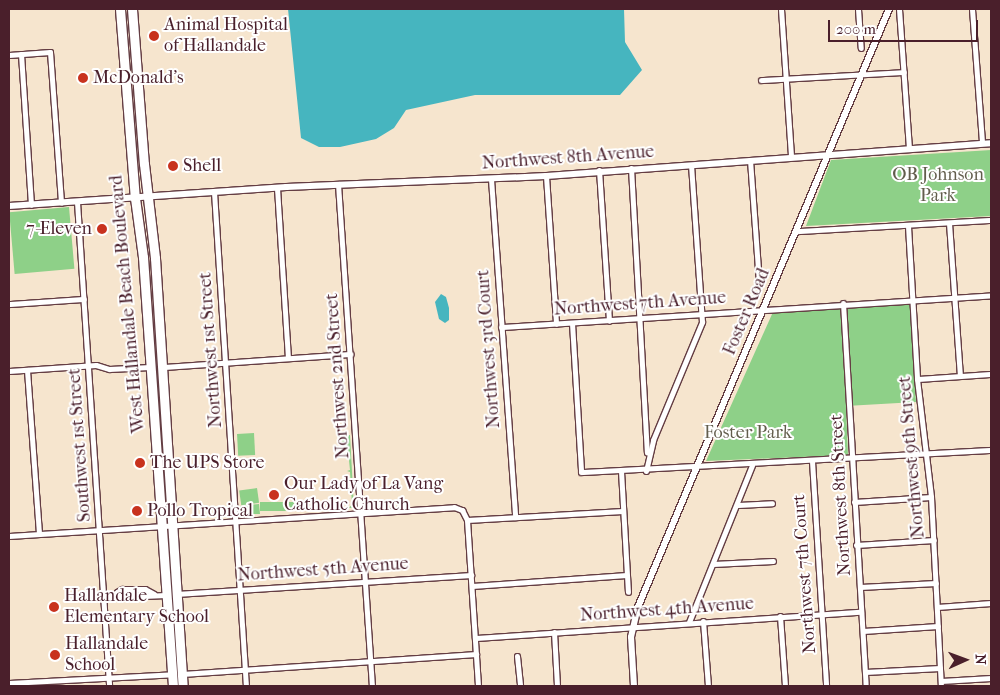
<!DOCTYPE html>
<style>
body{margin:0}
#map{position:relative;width:1000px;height:695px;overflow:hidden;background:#f6e5ce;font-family:"IM FELL French Canon",serif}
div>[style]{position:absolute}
.green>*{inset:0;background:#8ed088;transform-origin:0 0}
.water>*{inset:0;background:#46b5bf}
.roads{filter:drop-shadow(1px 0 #643d43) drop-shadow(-1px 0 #643d43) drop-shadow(0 1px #643d43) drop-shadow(0 -1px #643d43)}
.minor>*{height:5px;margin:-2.5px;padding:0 2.5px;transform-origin:2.5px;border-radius:2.5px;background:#fff}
.tertiary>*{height:6px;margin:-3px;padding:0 3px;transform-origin:3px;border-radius:3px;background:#fff}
.primary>*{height:9px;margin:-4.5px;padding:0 4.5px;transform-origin:4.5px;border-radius:4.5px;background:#fff}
.dots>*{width:14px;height:14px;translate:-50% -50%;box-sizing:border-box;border:2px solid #fff;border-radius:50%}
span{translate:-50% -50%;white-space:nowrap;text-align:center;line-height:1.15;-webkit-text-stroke:4px #fff;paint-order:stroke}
.poi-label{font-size:18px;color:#4a1f2b}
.left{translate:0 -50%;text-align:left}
.right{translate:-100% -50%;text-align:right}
.street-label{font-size:18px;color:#4a1f2b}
.park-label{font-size:18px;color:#625d4c}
.frame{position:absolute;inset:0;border:10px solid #4a1f2b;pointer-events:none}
.north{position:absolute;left:940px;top:635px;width:50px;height:50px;-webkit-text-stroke:4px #fff;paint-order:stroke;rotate:88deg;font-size:14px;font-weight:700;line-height:20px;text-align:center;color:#4a1f2b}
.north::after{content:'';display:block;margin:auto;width:18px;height:22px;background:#4a1f2b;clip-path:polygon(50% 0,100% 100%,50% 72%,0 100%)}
.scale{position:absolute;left:828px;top:20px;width:150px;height:22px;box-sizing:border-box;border:2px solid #4a1f2b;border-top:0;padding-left:6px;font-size:15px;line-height:18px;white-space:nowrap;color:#4a1f2b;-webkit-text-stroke:4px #fff;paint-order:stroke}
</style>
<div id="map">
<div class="green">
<i style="clip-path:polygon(991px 150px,991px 216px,806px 226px,831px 160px)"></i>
<i style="left:69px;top:207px;width:62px;height:60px;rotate:85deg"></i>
<i style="clip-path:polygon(910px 304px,916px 402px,846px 406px,848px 455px,706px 461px,773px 312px)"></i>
<i style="left:254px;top:433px;width:22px;height:17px;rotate:87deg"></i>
<i style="clip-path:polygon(350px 435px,354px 508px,348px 508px,352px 505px,350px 472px,347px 471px,350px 470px,348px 451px,343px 451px,342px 436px)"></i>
<i style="left:257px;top:488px;width:15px;height:18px;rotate:82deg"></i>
<i style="left:294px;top:502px;width:9px;height:34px;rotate:90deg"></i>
<i style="clip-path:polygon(259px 504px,260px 514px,241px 514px,240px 506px)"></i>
</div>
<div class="water">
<i style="clip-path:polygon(288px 9px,624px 9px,625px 42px,642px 70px,620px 95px,475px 95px,406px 110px,394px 128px,376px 139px,340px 147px,319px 147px,301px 138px)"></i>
<i style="clip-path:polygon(441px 294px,446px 297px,449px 308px,449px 320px,445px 323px,439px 319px,435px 302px)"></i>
</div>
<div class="roads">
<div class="minor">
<i style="left:781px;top:9px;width:148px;rotate:86.1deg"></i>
<i style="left:858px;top:9px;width:39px;rotate:86deg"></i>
<i style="left:899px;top:9px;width:138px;rotate:85.9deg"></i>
<i style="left:972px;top:9px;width:133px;rotate:85.7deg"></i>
<i style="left:21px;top:54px;width:151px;rotate:86.2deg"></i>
<i style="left:9px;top:55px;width:41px;rotate:-4.2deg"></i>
<i style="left:50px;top:52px;width:151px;rotate:85.8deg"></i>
<i style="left:761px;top:80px;width:143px;rotate:-3.2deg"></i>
<i style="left:750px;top:160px;width:123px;rotate:85.8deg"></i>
<i style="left:631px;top:168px;width:285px;rotate:86.8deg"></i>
<i style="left:599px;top:170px;width:151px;rotate:86.2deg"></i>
<i style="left:546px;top:176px;width:148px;rotate:86.1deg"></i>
<i style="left:491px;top:179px;width:339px;rotate:85.9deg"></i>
<i style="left:338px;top:184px;width:503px;rotate:86.13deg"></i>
<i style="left:277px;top:188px;width:170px;rotate:86.3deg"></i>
<i style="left:214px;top:192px;width:495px;rotate:86.3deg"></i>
<i style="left:77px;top:202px;width:485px;rotate:86.2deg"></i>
<i style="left:949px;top:223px;width:153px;rotate:85.9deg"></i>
<i style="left:908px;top:226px;width:153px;rotate:86.6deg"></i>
<i style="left:917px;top:379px;width:119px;rotate:83.2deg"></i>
<i style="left:931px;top:497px;width:189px;rotate:87deg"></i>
<i style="left:798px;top:231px;width:193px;rotate:-3.3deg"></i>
<i style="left:843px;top:303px;width:384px;rotate:86.6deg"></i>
<i style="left:9px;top:304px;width:75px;rotate:-3.8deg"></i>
<i style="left:572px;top:323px;width:149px;rotate:86.5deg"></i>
<i style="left:581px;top:472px;width:411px;rotate:-3.1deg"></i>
<i style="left:501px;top:327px;width:491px;rotate:-3.7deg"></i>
<i style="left:163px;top:367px;width:188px;rotate:-4deg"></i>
<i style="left:27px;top:370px;width:164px;rotate:85.8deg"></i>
<i style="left:9px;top:371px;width:87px;rotate:-3.9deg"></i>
<i style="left:96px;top:365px;width:14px;rotate:17deg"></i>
<i style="left:109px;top:369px;width:41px;rotate:-2.8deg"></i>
<i style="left:917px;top:379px;width:74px;rotate:-3.9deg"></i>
<i style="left:812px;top:461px;width:225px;rotate:86.4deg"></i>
<i style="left:621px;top:471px;width:121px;rotate:86.7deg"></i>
<i style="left:646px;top:471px;width:32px;rotate:-77deg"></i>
<i style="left:653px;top:440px;width:128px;rotate:-67.4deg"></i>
<i style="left:702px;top:322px;width:157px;rotate:-94deg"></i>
<i style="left:854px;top:502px;width:77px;rotate:-3.7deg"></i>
<i style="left:738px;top:505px;width:34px;rotate:-3deg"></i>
<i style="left:467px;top:520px;width:156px;rotate:-3.3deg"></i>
<i style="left:9px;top:536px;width:446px;rotate:-3.7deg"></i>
<i style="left:454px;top:507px;width:9px;rotate:21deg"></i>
<i style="left:462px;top:510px;width:11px;rotate:63deg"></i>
<i style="left:467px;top:520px;width:166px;rotate:86.2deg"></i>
<i style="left:856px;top:545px;width:78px;rotate:-3.7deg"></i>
<i style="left:713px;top:564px;width:60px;rotate:-2.9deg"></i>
<i style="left:472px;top:586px;width:155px;rotate:-4.1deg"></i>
<i style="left:860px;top:587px;width:76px;rotate:-3deg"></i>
<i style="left:154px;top:594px;width:10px;rotate:-151deg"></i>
<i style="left:145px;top:589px;width:23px;rotate:180deg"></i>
<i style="left:122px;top:589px;width:6px;rotate:149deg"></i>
<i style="left:117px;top:592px;width:6px;rotate:51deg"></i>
<i style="left:121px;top:597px;width:45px;rotate:-2.5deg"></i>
<i style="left:176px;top:594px;width:296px;rotate:-3.7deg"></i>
<i style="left:937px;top:607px;width:54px;rotate:-4.2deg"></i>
<i style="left:780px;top:616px;width:70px;rotate:85.9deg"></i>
<i style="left:703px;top:621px;width:65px;rotate:85.6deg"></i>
<i style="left:689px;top:622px;width:169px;rotate:-68.1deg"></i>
<i style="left:863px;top:631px;width:75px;rotate:-3.8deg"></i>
<i style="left:554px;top:632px;width:54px;rotate:86.8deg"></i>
<i style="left:475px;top:638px;width:387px;rotate:-3.9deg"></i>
<i style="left:517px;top:656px;width:30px;rotate:84deg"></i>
<i style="left:865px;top:672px;width:75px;rotate:-3.1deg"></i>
<i style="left:182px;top:674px;width:295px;rotate:-3.9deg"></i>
<i style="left:941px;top:681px;width:50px;rotate:-3.4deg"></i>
<i style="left:9px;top:683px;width:164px;rotate:-3.1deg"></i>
</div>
<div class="tertiary">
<i style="left:9px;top:206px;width:278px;rotate:-3.9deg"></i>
<i style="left:286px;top:187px;width:260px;rotate:-2.4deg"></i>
<i style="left:546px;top:176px;width:446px;rotate:-4.2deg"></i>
<i style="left:634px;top:686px;width:49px;rotate:-93.5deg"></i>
<i style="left:631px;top:637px;width:31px;rotate:-77deg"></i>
<i style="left:638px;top:607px;width:649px;rotate:-67.23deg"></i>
</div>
<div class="primary">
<i style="left:120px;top:9px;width:190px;rotate:85.5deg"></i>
<i style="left:135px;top:198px;width:60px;rotate:82.3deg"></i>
<i style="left:143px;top:257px;width:430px;rotate:86deg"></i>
<i style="left:132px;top:9px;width:155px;rotate:85.6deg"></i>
<i style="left:144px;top:164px;width:95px;rotate:83.3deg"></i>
<i style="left:155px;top:258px;width:429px;rotate:86.3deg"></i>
</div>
</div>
<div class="dots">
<i style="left:154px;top:36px;background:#c8321e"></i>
<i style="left:83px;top:78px;background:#c8321e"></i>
<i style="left:173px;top:166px;background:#c8321e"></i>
<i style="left:102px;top:229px;background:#c8321e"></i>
<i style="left:140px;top:463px;background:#c8321e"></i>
<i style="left:274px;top:495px;background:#c8321e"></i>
<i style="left:137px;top:511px;background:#c8321e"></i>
<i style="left:54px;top:607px;background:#c8321e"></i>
<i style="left:55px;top:655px;background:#c8321e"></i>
</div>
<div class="poi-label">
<span class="left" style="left:164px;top:36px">Animal Hospital<br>of Hallandale</span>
<span class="left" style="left:93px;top:78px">McDonald's</span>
<span class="left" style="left:183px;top:166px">Shell</span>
<span class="right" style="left:92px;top:229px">7-Eleven</span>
<span class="left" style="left:150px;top:463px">The UPS Store</span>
<span class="left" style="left:284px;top:495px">Our Lady of La Vang<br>Catholic Church</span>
<span class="left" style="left:147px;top:511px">Pollo Tropical</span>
<span class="left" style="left:64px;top:607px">Hallandale<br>Elementary School</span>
<span class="left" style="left:65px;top:655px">Hallandale<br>School</span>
</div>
<div class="street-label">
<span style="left:568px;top:158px;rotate:-4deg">Northwest 8th Avenue</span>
<span style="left:128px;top:304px;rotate:-95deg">West Hallandale Beach Boulevard</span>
<span style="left:640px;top:304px;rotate:-4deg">Northwest 7th Avenue</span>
<span style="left:747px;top:312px;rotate:-67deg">Foster Road</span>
<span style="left:489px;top:349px;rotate:-94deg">Northwest 3rd Court</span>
<span style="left:211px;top:350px;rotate:-94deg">Northwest 1st Street</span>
<span style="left:338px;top:376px;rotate:-94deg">Northwest 2nd Street</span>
<span style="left:80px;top:445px;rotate:-94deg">Southwest 1st Street</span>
<span style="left:912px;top:457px;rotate:-95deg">Northwest 9th Street</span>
<span style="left:841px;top:495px;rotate:-93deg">Northwest 8th Street</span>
<span style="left:323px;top:570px;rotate:-4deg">Northwest 5th Avenue</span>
<span style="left:805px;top:574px;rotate:-94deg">Northwest 7th Court</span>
<span style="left:667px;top:610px;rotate:-4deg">Northwest 4th Avenue</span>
</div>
<div class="park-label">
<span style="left:938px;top:186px">OB Johnson<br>Park</span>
<span style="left:748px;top:433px">Foster Park</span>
</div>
<div class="frame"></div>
<div class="north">N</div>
<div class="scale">200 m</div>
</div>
